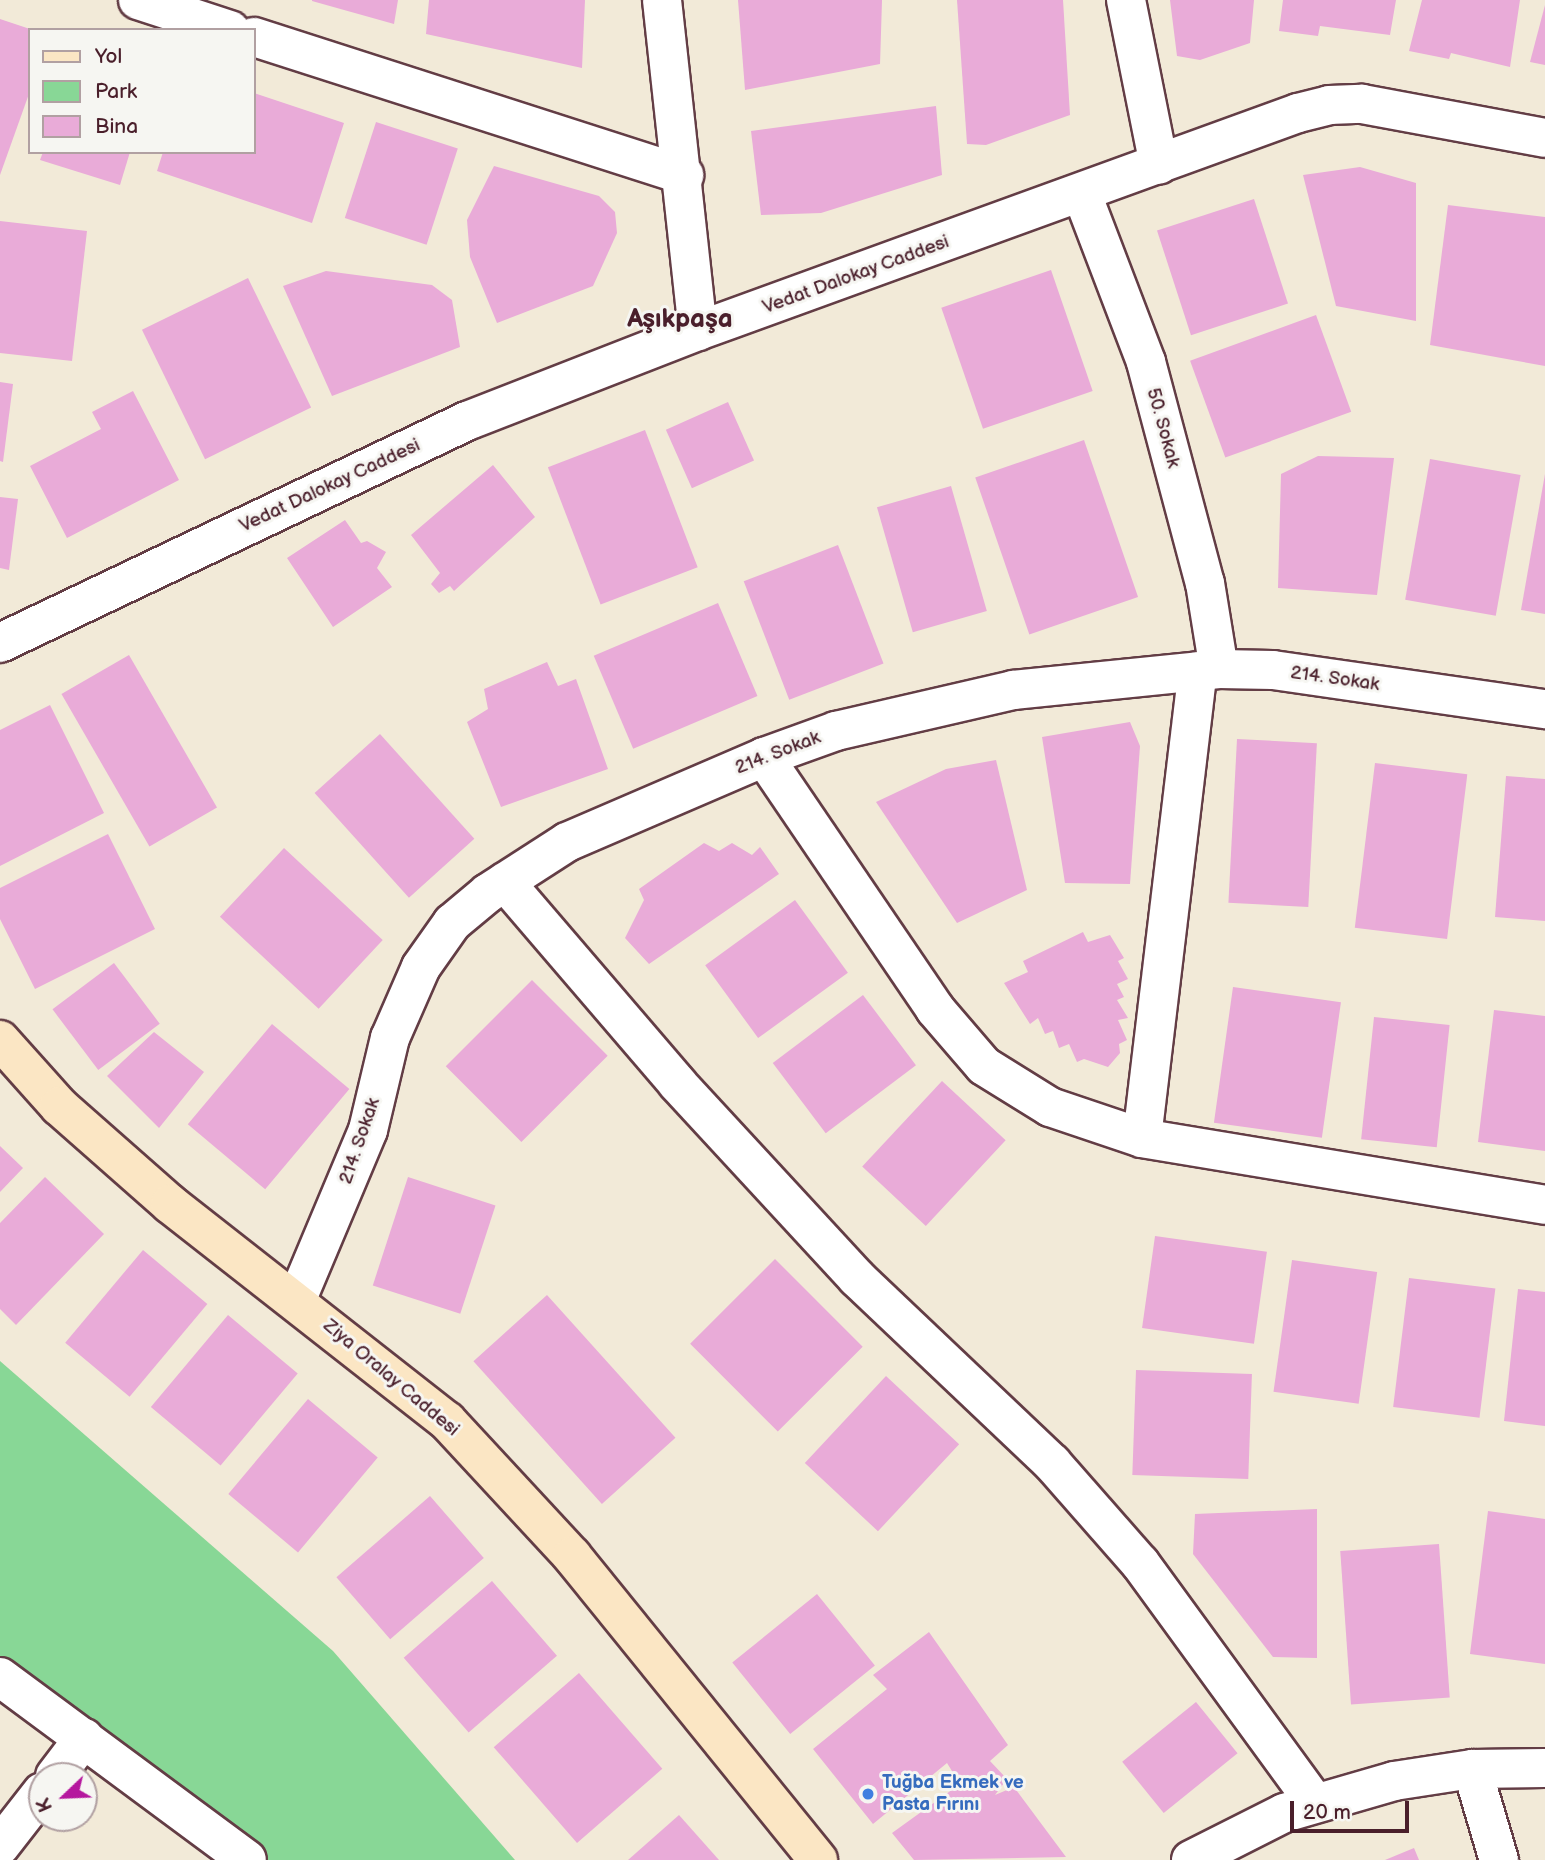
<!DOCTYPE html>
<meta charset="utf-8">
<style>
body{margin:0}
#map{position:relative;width:1545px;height:1860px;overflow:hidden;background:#f2ead8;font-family:"Balsamiq Sans",sans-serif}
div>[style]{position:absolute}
.green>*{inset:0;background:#88d796}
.building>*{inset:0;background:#e9abd8;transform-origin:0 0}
.roads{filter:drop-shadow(2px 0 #633d45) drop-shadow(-2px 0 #633d45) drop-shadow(0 2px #633d45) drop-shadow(0 -2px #633d45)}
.minor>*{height:38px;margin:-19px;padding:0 19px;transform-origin:19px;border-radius:19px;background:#fff}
.tertiary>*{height:38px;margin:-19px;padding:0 19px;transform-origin:19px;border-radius:19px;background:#fff}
.secondary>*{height:38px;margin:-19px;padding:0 19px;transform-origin:19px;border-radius:19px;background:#fbe6c4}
.dots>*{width:19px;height:19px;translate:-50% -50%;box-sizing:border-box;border:4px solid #f6f6f2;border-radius:50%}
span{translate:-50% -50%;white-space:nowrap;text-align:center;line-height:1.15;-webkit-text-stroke:6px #f6f6f2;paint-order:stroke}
.street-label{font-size:19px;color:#4a1f2b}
.shop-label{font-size:19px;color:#366cbe;font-weight:700}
.left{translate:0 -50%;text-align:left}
.district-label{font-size:26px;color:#4a1f2b;font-weight:700}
.legend{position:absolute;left:28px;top:28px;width:228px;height:126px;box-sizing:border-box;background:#f6f6f2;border:2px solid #b1a0a2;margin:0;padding:9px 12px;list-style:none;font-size:21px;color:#4a1f2b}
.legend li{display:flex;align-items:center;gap:14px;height:35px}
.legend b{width:35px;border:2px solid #b1a0a2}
.north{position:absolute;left:28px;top:1762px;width:70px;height:70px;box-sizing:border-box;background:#f6f6f2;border:2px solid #b1a0a2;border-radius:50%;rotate:247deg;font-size:19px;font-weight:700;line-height:28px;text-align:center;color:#4a1f2b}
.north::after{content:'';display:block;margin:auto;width:24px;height:32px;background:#b5179e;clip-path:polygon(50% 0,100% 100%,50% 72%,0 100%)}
.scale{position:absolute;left:1290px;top:1801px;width:119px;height:32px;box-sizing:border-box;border:4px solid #4a1f2b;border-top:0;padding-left:9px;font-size:21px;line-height:24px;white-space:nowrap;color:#4a1f2b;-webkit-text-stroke:5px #f6f6f2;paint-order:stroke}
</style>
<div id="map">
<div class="green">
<i style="clip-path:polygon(0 1361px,333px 1651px,515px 1860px,247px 1860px,0 1677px)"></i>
</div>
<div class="building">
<i style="clip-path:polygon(312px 0,398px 0,394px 24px,312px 1px)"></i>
<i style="clip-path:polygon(429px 0,585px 0,582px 68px,426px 34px)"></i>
<i style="clip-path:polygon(738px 0,882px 0,880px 64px,745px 90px)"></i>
<i style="clip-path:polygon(957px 0,1063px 0,1070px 115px,986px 145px,967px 144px)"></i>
<i style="clip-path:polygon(1170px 0,1254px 0,1250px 43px,1200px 60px,1177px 56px)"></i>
<i style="clip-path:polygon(1283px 0,1396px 0,1390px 35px,1320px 26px,1318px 36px,1279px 31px)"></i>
<i style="clip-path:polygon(1422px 0,1520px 0,1510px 67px,1451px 53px,1449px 59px,1409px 51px)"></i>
<i style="clip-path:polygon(1545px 5px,1545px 65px,1530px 62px)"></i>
<i style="clip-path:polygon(0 19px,30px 29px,30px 91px,0 175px)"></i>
<i style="clip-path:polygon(254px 93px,344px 123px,312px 223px,157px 171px,163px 152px,254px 152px)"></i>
<i style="clip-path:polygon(936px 106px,942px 175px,821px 213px,761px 215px,751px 131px)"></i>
<i style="left:376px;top:122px;width:86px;height:101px;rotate:18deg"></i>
<i style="clip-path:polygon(43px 152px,130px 152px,120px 185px,40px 160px)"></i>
<i style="clip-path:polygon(494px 166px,599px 196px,615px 212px,617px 233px,593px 286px,497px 323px,470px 257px,467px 220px)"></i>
<i style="clip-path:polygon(1360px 167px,1416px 183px,1416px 321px,1336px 306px,1303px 175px)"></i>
<i style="left:1254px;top:199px;width:110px;height:102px;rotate:72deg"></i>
<i style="clip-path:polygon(1448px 205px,1545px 217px,1545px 366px,1430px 345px)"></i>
<i style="clip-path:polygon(0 221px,87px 231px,72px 361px,0 353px)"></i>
<i style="left:1051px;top:270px;width:128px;height:116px;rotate:71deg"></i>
<i style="clip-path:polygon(326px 271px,432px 285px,452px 300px,460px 347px,332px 396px,283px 286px)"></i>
<i style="left:248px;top:278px;width:144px;height:118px;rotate:64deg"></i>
<i style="left:1316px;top:315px;width:103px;height:134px;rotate:70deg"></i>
<i style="clip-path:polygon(0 382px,13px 384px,3px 462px,0 461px)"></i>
<i style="clip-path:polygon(133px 391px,179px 480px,67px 538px,30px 466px,101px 429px,92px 412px)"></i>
<i style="left:728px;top:402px;width:64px;height:68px;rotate:66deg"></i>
<i style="left:645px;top:430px;width:147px;height:104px;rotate:69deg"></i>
<i style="left:1084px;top:440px;width:166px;height:115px;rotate:71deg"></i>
<i style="clip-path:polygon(1318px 456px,1394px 458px,1377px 595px,1278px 588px,1281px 474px)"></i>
<i style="left:1430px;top:459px;width:92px;height:143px;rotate:10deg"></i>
<i style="clip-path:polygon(493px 465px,535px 517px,454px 591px,450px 586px,439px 593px,431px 584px,440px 573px,411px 535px)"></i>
<i style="clip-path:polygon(1545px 474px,1545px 614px,1521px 610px)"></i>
<i style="left:951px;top:486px;width:130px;height:77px;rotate:74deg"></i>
<i style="clip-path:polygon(0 497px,18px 499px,9px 570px,0 568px)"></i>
<i style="clip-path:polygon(345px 520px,361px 543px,367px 541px,386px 552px,377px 568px,392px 587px,333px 627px,287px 558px)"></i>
<i style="left:838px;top:545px;width:127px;height:101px;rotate:69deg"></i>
<i style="left:718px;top:603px;width:101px;height:135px;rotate:67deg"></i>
<i style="left:129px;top:655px;width:176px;height:78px;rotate:60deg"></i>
<i style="clip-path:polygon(547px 662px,558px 686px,576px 679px,608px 769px,501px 807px,467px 722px,488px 709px,484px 689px)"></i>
<i style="clip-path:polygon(50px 705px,104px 813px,0 866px,0 730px)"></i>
<i style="clip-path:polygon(1130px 722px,1140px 746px,1130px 884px,1065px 883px,1042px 737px)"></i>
<i style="left:380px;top:734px;width:141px;height:88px;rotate:48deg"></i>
<i style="left:1237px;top:739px;width:80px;height:164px;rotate:3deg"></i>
<i style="clip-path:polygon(996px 760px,1027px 890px,957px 923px,876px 802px,946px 769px)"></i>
<i style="left:1375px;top:763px;width:93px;height:166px;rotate:7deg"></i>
<i style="clip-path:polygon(1506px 776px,1545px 779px,1545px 921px,1495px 917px)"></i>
<i style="clip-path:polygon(108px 834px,155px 929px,35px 989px,0 919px,0 888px)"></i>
<i style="clip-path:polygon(704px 843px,719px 851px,732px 843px,752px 855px,760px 847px,779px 874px,649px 964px,625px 938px,644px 900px,639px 889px)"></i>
<i style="left:284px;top:848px;width:135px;height:94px;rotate:43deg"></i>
<i style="left:795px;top:900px;width:90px;height:111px;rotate:54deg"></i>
<i style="clip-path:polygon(1083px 932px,1088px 942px,1110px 935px,1124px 958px,1118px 961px,1128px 979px,1117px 984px,1124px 997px,1117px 1000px,1128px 1018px,1118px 1020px,1127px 1040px,1119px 1044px,1120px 1053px,1108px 1067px,1084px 1059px,1077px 1062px,1069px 1044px,1059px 1048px,1053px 1031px,1045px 1034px,1038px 1018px,1030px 1024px,1004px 983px,1028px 972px,1023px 961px)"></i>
<i style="left:114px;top:963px;width:76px;height:77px;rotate:53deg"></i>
<i style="left:532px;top:980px;width:107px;height:122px;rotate:45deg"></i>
<i style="left:1233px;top:987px;width:109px;height:137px;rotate:8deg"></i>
<i style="left:863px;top:995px;width:88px;height:113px;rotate:53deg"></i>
<i style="clip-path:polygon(1494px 1010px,1545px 1016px,1545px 1151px,1478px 1142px)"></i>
<i style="left:1374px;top:1017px;width:76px;height:123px;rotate:6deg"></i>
<i style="left:272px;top:1024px;width:101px;height:131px;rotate:40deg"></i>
<i style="clip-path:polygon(154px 1032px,204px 1072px,159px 1128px,107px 1076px)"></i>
<i style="left:942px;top:1081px;width:87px;height:117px;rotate:43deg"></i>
<i style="clip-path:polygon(0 1146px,23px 1168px,0 1192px)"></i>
<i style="clip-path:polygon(45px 1177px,104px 1234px,16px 1325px,0 1309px,0 1223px)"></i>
<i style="left:408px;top:1177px;width:92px;height:114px;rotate:18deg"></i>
<i style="left:1155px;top:1236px;width:113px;height:93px;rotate:8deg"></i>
<i style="left:143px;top:1250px;width:84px;height:121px;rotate:40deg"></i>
<i style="left:775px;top:1259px;width:124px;height:120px;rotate:45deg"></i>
<i style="left:1292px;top:1260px;width:86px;height:133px;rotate:8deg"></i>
<i style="left:1409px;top:1278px;width:87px;height:130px;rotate:7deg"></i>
<i style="clip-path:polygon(1518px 1289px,1545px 1292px,1545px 1426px,1504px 1421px)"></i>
<i style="left:547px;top:1295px;width:192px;height:99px;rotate:48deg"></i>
<i style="left:228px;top:1315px;width:91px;height:120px;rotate:40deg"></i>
<i style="left:1136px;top:1370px;width:116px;height:105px;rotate:2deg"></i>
<i style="left:886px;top:1376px;width:100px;height:119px;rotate:43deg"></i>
<i style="left:308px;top:1399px;width:91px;height:124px;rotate:40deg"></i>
<i style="left:430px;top:1496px;width:82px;height:124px;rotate:49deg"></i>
<i style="clip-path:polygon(1317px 1509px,1317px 1658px,1273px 1657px,1193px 1554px,1195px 1514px)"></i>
<i style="clip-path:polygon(1488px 1511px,1545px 1519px,1545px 1664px,1470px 1654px)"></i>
<i style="left:1439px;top:1544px;width:154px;height:99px;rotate:86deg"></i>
<i style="left:492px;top:1581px;width:99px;height:117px;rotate:49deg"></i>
<i style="left:817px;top:1594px;width:92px;height:109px;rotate:51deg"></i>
<i style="clip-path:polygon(929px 1632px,1008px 1745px,990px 1761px,1007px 1779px,995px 1795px,1014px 1787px,1066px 1857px,914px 1860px,892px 1833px,960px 1784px,947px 1763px,873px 1824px,813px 1749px,887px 1689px,873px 1675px)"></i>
<i style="left:579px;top:1673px;width:127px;height:113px;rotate:49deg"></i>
<i style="left:1196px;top:1702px;width:66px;height:95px;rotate:51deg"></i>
<i style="clip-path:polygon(679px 1815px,719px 1860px,628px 1860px)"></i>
<i style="clip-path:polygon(1414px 1848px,1419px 1860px,1385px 1860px)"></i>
</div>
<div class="roads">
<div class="minor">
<i style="left:138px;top:0;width:97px;rotate:18.1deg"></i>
<i style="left:662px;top:0;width:333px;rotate:83.8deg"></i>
<i style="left:1126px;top:0;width:168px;rotate:78.7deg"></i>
<i style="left:254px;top:37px;width:452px;rotate:17.8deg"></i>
<i style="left:1082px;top:194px;width:180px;rotate:69.1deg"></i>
<i style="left:1146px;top:362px;width:229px;rotate:75.1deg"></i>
<i style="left:1205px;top:583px;width:87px;rotate:80.8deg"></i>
<i style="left:764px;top:757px;width:305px;rotate:55.8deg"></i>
<i style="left:935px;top:1009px;width:75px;rotate:49.3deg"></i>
<i style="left:984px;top:1066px;width:78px;rotate:31.8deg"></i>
<i style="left:1050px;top:1107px;width:97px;rotate:18.6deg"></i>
<i style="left:1142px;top:1138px;width:409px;rotate:9.4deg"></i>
<i style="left:505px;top:882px;width:265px;rotate:49.4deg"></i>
<i style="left:677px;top:1083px;width:265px;rotate:47.3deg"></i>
<i style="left:857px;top:1278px;width:269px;rotate:43.5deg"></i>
<i style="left:1052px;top:1463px;width:133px;rotate:48.7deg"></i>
<i style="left:1140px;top:1563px;width:297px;rotate:53.9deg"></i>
<i style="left:1142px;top:1138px;width:470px;rotate:-83.2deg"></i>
<i style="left:297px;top:1299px;width:183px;rotate:-67.2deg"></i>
<i style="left:368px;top:1130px;width:95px;rotate:-76.6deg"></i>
<i style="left:390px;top:1038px;width:77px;rotate:-66.4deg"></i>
<i style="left:421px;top:967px;width:54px;rotate:-54.8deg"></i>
<i style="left:452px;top:923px;width:47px;rotate:-39.8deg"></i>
<i style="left:488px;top:893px;width:94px;rotate:-32.8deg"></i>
<i style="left:567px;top:842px;width:215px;rotate:-23.3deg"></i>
<i style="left:764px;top:757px;width:77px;rotate:-19.9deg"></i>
<i style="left:836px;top:731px;width:182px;rotate:-13deg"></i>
<i style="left:1013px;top:690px;width:207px;rotate:-5.8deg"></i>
<i style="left:1219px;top:669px;width:54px;rotate:1.1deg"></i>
<i style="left:1273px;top:670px;width:275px;rotate:8.2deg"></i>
<i style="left:1472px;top:1769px;width:95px;rotate:73.5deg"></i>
<i style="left:55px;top:1776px;width:48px;rotate:-52.7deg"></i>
<i style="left:0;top:1846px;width:68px;rotate:-52.1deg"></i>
<i style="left:1191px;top:1860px;width:104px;rotate:-26.8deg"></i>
<i style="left:1284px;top:1813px;width:115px;rotate:-16.2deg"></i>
<i style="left:1394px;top:1781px;width:79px;rotate:-8.7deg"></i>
<i style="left:1472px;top:1769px;width:73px;rotate:-0.8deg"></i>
</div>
<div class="tertiary">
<i style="left:0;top:643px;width:517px;rotate:-25.43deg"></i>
<i style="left:467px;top:421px;width:248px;rotate:-21.3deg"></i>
<i style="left:698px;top:331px;width:638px;rotate:-19.97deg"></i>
<i style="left:1298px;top:113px;width:32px;rotate:-14deg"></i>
<i style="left:1329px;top:105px;width:33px;rotate:-2deg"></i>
<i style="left:1362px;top:104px;width:186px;rotate:10.5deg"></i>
<i style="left:0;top:1677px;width:307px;rotate:36.5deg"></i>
</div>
<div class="secondary">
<i style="left:0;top:1040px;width:89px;rotate:48.2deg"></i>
<i style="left:59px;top:1106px;width:148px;rotate:41.4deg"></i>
<i style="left:170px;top:1204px;width:352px;rotate:38.1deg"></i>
<i style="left:447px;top:1421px;width:184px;rotate:47.2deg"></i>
<i style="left:572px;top:1556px;width:391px;rotate:51deg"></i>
</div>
</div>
<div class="dots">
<i style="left:868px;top:1794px;background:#3f7fe0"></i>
</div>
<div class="street-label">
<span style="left:856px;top:275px;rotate:-20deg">Vedat Dalokay Caddesi</span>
<span style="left:1163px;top:428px;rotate:75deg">50. Sokak</span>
<span style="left:330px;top:486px;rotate:-25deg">Vedat Dalokay Caddesi</span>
<span style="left:1335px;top:679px;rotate:8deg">214. Sokak</span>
<span style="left:778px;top:753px;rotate:-21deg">214. Sokak</span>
<span style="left:360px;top:1141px;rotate:-71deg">214. Sokak</span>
<span style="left:391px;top:1378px;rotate:40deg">Ziya Oralay Caddesi</span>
</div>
<div class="shop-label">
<span class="left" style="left:882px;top:1794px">Tuğba Ekmek ve<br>Pasta Fırını</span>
</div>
<div class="district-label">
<span style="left:680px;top:320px">Aşıkpaşa</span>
</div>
<ul class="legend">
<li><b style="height:9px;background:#fbe6c4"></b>Yol</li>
<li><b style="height:19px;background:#88d796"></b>Park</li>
<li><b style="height:19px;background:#e9abd8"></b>Bina</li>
</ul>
<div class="north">K</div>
<div class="scale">20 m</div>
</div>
